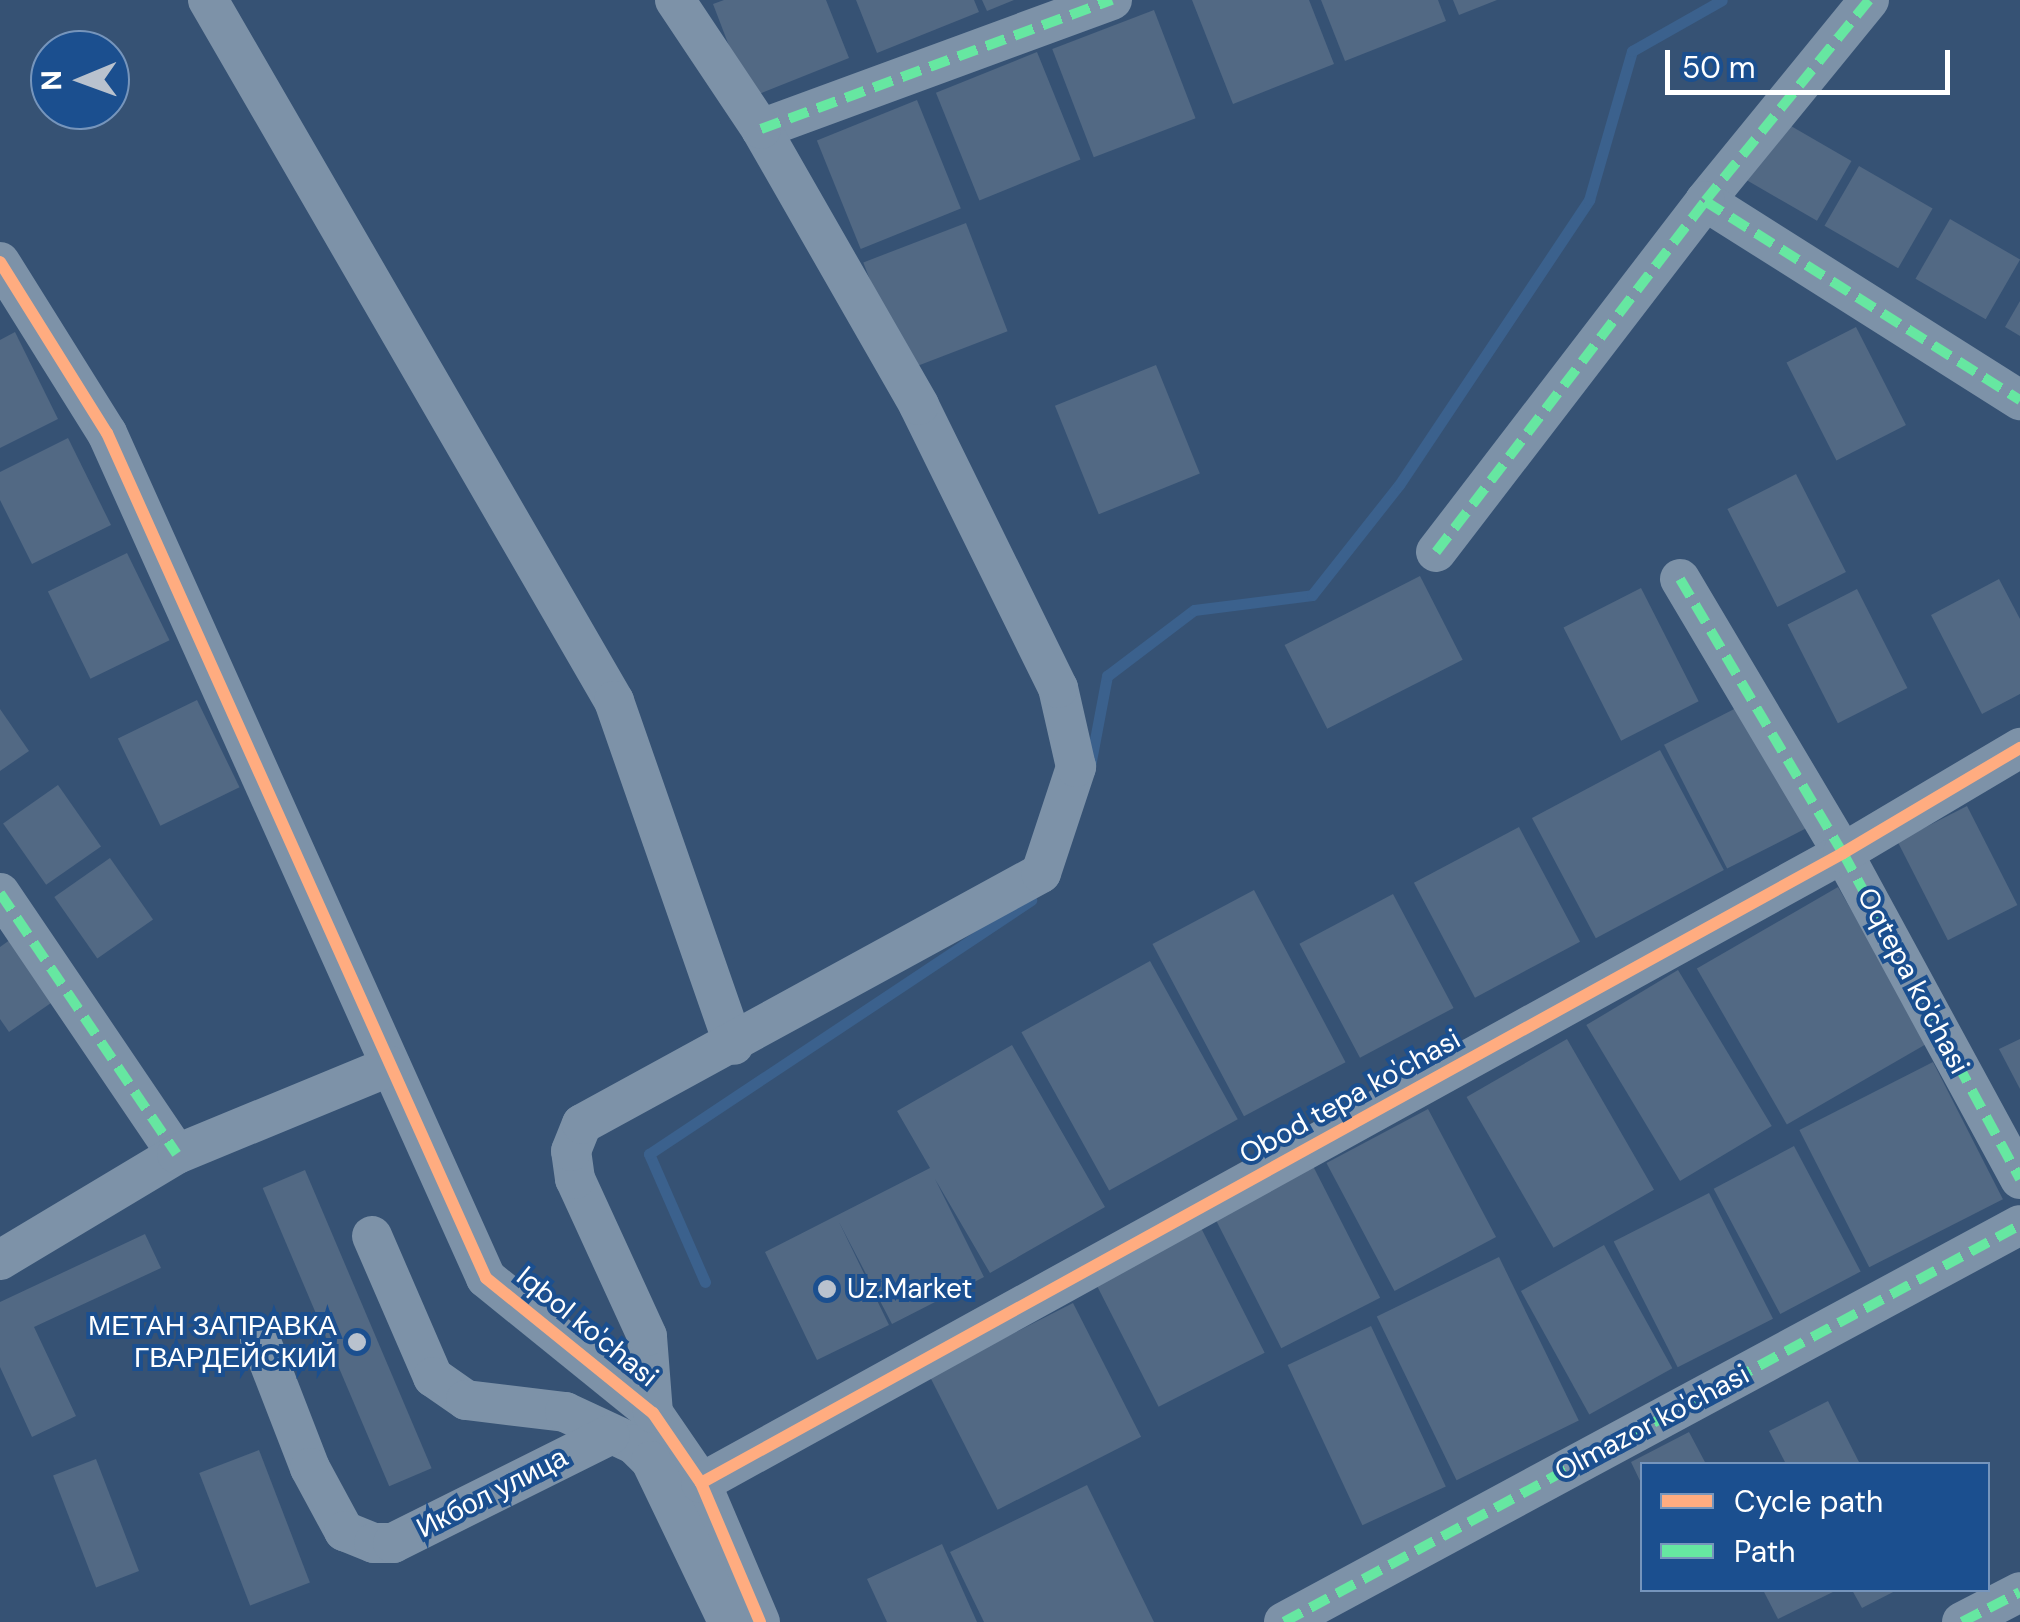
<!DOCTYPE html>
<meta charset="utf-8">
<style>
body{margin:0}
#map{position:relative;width:2020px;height:1622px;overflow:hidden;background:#365274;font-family:"DM Sans",sans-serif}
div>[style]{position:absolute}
.stream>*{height:11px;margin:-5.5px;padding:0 5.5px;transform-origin:5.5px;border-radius:5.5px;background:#3b618d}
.building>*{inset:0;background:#526984;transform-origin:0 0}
.minor>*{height:40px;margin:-20px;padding:0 20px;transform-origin:20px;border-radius:20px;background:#7d92a8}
.quiet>*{height:10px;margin-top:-5px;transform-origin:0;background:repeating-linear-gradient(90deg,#66e7a1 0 20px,transparent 0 30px)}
.cycleway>*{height:12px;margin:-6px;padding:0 6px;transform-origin:6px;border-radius:6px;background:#ffac80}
.dots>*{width:28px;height:28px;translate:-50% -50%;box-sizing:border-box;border:5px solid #1b4f8f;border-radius:50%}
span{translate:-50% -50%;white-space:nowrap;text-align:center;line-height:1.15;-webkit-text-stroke:8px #1b4f8f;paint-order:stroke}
.street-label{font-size:28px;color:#fff}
.poi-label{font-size:28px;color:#fff}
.left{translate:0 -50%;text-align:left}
.right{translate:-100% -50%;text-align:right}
.legend{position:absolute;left:1640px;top:1462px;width:350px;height:130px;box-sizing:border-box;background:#1b4f8f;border:2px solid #7695bc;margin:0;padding:12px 18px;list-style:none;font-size:30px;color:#fff}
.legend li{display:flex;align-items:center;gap:20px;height:50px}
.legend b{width:50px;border:2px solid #7695bc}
.north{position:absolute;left:30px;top:30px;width:100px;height:100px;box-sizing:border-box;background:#1b4f8f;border:2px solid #7695bc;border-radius:50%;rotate:269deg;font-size:28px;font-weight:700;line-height:40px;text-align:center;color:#fff}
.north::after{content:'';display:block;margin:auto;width:35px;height:45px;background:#b9c2ce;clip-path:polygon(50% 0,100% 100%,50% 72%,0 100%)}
.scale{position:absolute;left:1665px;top:50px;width:285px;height:45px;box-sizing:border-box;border:5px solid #fff;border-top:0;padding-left:12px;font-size:30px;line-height:35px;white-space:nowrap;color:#fff;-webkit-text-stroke:8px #1b4f8f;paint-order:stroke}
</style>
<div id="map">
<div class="stream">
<i style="left:1090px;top:766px;width:92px;rotate:-79.3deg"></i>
<i style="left:1107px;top:676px;width:109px;rotate:-37.2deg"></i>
<i style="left:1194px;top:610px;width:119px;rotate:-7.2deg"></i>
<i style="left:1312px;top:595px;width:140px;rotate:-51.7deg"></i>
<i style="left:1399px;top:485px;width:343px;rotate:-56.3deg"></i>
<i style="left:1589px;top:200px;width:155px;rotate:-73.9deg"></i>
<i style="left:1632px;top:51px;width:103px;rotate:-29.5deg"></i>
<i style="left:705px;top:1282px;width:140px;rotate:-113.6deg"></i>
<i style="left:649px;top:1154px;width:459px;rotate:-33.6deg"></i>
</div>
<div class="building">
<i style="clip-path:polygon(724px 0,826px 0,849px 58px,749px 98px,713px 4px)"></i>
<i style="clip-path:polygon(856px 0,974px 0,979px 12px,877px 53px)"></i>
<i style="clip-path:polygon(982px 0,1014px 0,987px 11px)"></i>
<i style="clip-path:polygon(1192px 0,1309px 0,1334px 64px,1233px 104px)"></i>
<i style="clip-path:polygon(1321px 0,1438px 0,1446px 21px,1345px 61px)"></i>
<i style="clip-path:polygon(1453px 0,1497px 0,1459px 15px)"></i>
<i style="left:1154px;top:10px;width:116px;height:109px;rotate:69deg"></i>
<i style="left:1037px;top:52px;width:116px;height:109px;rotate:68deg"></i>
<i style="left:917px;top:100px;width:117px;height:108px;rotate:68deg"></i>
<i style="left:1777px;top:118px;width:86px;height:69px;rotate:30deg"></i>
<i style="left:1859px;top:166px;width:85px;height:69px;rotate:30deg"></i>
<i style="left:1950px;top:219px;width:81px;height:69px;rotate:30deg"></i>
<i style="left:966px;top:223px;width:116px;height:110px;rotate:69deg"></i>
<i style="clip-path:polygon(2020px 301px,2020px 336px,2005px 327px)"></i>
<i style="left:1856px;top:327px;width:110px;height:78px;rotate:63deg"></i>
<i style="clip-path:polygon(15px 332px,58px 419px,0 448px,0 340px)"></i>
<i style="left:1156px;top:365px;width:117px;height:109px;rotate:68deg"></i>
<i style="clip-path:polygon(68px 438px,111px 525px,32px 564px,0 500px,0 472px)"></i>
<i style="left:1796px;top:474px;width:110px;height:77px;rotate:63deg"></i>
<i style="left:127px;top:553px;width:97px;height:88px;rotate:64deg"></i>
<i style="left:1420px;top:576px;width:94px;height:152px;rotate:63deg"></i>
<i style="clip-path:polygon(1999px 579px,2020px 619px,2020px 694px,1982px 714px,1931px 615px)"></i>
<i style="left:1641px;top:588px;width:127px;height:87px;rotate:63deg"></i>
<i style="left:1857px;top:589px;width:111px;height:78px;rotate:63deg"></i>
<i style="left:197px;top:700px;width:97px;height:88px;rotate:64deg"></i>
<i style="left:1746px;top:703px;width:139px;height:92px;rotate:63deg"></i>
<i style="clip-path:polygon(0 709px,29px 751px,0 771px)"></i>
<i style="left:1660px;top:750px;width:136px;height:145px;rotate:62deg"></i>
<i style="left:58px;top:785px;width:75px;height:67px;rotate:55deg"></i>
<i style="left:1967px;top:806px;width:111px;height:78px;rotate:63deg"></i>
<i style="left:1519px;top:827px;width:130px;height:119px;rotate:62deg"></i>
<i style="left:110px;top:858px;width:75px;height:68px;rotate:55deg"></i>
<i style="left:1838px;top:887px;width:180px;height:163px;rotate:60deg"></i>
<i style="left:1254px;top:890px;width:195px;height:115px;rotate:62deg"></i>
<i style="left:1393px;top:894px;width:129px;height:106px;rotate:62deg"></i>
<i style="clip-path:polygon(21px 932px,64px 994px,9px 1032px,0 1019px,0 947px)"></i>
<i style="left:1150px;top:961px;width:181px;height:147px;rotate:61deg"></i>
<i style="left:1678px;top:970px;width:182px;height:107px;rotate:59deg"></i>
<i style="left:1567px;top:1039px;width:174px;height:116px;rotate:60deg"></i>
<i style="clip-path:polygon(2020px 1039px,2020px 1089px,1999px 1049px)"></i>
<i style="clip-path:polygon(1012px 1045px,1105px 1207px,990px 1273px,935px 1179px,984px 1277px,892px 1324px,839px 1222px,889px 1325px,817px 1360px,765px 1252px,930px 1168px,897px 1111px)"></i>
<i style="left:1933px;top:1062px;width:154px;height:150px;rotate:63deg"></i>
<i style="left:1428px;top:1109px;width:145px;height:115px;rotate:62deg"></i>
<i style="left:1794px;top:1146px;width:142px;height:91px;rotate:62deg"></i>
<i style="left:1313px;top:1166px;width:148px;height:111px;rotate:63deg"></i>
<i style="left:305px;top:1170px;width:324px;height:46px;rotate:67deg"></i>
<i style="left:1709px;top:1193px;width:141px;height:107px;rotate:63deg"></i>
<i style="left:1197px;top:1220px;width:149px;height:119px;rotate:63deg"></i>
<i style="clip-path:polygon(145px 1234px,161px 1268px,34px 1327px,76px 1416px,32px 1437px,0 1367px,0 1302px)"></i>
<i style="left:1604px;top:1245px;width:141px;height:95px;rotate:61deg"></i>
<i style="left:1499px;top:1257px;width:182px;height:136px;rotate:64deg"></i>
<i style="left:1073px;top:1303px;width:150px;height:161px;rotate:63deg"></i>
<i style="left:1371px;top:1326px;width:177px;height:92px;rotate:65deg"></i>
<i style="clip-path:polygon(1828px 1401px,1860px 1464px,1786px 1464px,1769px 1431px)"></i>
<i style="clip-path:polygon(1689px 1432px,1706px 1464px,1642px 1464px,1642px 1485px,1631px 1462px)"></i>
<i style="left:259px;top:1450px;width:142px;height:64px;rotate:69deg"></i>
<i style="left:96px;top:1459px;width:120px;height:46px;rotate:69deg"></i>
<i style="clip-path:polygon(1087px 1485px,1154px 1622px,984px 1622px,950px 1552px)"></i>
<i style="clip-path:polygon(942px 1544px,977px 1622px,887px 1622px,867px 1579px)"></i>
<i style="clip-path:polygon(1763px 1590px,1837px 1590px,1778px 1619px)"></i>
<i style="clip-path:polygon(1852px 1590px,1897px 1590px,1862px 1608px)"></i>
</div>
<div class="minor">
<i style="left:208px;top:0;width:810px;rotate:59.92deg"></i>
<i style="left:614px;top:701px;width:364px;rotate:70.8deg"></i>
<i style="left:1869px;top:0;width:259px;rotate:129.2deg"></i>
<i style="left:1705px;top:201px;width:373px;rotate:32.3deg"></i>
<i style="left:761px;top:129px;width:374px;rotate:-20.2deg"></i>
<i style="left:0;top:262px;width:202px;rotate:58deg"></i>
<i style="left:107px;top:433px;width:926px;rotate:65.84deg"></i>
<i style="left:486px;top:1278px;width:215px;rotate:39deg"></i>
<i style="left:653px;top:1413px;width:85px;rotate:55.6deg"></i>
<i style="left:701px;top:1483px;width:151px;rotate:67deg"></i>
<i style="left:1436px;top:552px;width:442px;rotate:-52.5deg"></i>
<i style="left:1680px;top:579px;width:319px;rotate:59.3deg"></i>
<i style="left:1843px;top:853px;width:371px;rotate:61.5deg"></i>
<i style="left:0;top:893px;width:315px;rotate:55.9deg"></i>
<i style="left:372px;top:1236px;width:154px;rotate:66.6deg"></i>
<i style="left:433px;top:1377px;width:40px;rotate:34.9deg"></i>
<i style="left:466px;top:1400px;width:100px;rotate:6.9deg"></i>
<i style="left:565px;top:1412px;width:76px;rotate:24.9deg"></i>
<i style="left:634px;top:1444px;width:24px;rotate:45deg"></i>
<i style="left:651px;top:1461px;width:178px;rotate:64.4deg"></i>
<i style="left:0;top:1260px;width:206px;rotate:-30.9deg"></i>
<i style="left:177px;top:1154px;width:231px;rotate:-22.4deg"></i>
<i style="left:260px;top:1339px;width:138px;rotate:68.8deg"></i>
<i style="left:310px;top:1468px;width:72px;rotate:61.6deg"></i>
<i style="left:344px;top:1531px;width:32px;rotate:22deg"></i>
<i style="left:374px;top:1543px;width:19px"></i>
<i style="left:393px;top:1543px;width:242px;rotate:-26.5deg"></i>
<i style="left:653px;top:1413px;width:77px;rotate:-94.5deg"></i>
<i style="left:647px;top:1336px;width:173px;rotate:-114.6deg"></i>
<i style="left:575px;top:1179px;width:28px;rotate:-98deg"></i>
<i style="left:571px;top:1151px;width:29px;rotate:-68deg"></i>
<i style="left:582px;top:1124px;width:523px;rotate:-28.67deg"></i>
<i style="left:1041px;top:873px;width:112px;rotate:-71.7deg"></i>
<i style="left:1076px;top:767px;width:81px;rotate:-102.8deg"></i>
<i style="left:1058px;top:688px;width:315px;rotate:-116.2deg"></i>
<i style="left:919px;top:405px;width:318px;rotate:-119.8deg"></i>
<i style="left:761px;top:129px;width:155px;rotate:-123.7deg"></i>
<i style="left:701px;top:1483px;width:1304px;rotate:-28.88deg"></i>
<i style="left:1843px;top:853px;width:206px;rotate:-30.7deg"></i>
<i style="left:1284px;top:1622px;width:836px;rotate:-28.34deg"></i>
<i style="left:1962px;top:1622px;width:65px;rotate:-27.3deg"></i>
</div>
<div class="quiet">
<i style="left:1869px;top:0;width:259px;rotate:129.2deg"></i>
<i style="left:1705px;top:201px;width:373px;rotate:32.3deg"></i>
<i style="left:761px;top:129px;width:374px;rotate:-20.2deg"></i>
<i style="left:1436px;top:552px;width:442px;rotate:-52.5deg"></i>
<i style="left:1680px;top:579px;width:319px;rotate:59.3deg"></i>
<i style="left:1843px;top:853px;width:371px;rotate:61.5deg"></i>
<i style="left:0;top:893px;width:315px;rotate:55.9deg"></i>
<i style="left:1284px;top:1622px;width:836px;rotate:-28.34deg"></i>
<i style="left:1962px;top:1622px;width:65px;rotate:-27.3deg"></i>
</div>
<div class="cycleway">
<i style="left:0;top:262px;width:202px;rotate:58deg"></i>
<i style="left:107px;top:433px;width:926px;rotate:65.84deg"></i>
<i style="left:486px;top:1278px;width:215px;rotate:39deg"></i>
<i style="left:653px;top:1413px;width:85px;rotate:55.6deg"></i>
<i style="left:701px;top:1483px;width:151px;rotate:67deg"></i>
<i style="left:701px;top:1483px;width:1304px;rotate:-28.88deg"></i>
<i style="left:1843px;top:853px;width:206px;rotate:-30.7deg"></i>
</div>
<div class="dots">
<i style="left:827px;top:1289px;background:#b9c2ce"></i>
<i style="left:357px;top:1342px;background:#b9c2ce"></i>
</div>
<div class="street-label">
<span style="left:1913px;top:981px;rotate:62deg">Oqtepa ko'chasi</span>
<span style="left:1350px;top:1097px;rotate:-29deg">Obod tepa ko'chasi</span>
<span style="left:587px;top:1327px;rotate:39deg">Iqbol ko'chasi</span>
<span style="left:1652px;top:1423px;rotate:-28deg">Olmazor ko'chasi</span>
<span style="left:492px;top:1493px;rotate:-27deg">Икбол улица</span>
</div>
<div class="poi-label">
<span class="left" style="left:847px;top:1289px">Uz.Market</span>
<span class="right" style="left:337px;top:1342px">МЕТАН ЗАПРАВКА<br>ГВАРДЕЙСКИЙ</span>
</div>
<ul class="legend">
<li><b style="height:12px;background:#ffac80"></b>Cycle path</li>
<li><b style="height:12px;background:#66e7a1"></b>Path</li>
</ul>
<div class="north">N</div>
<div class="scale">50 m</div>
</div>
